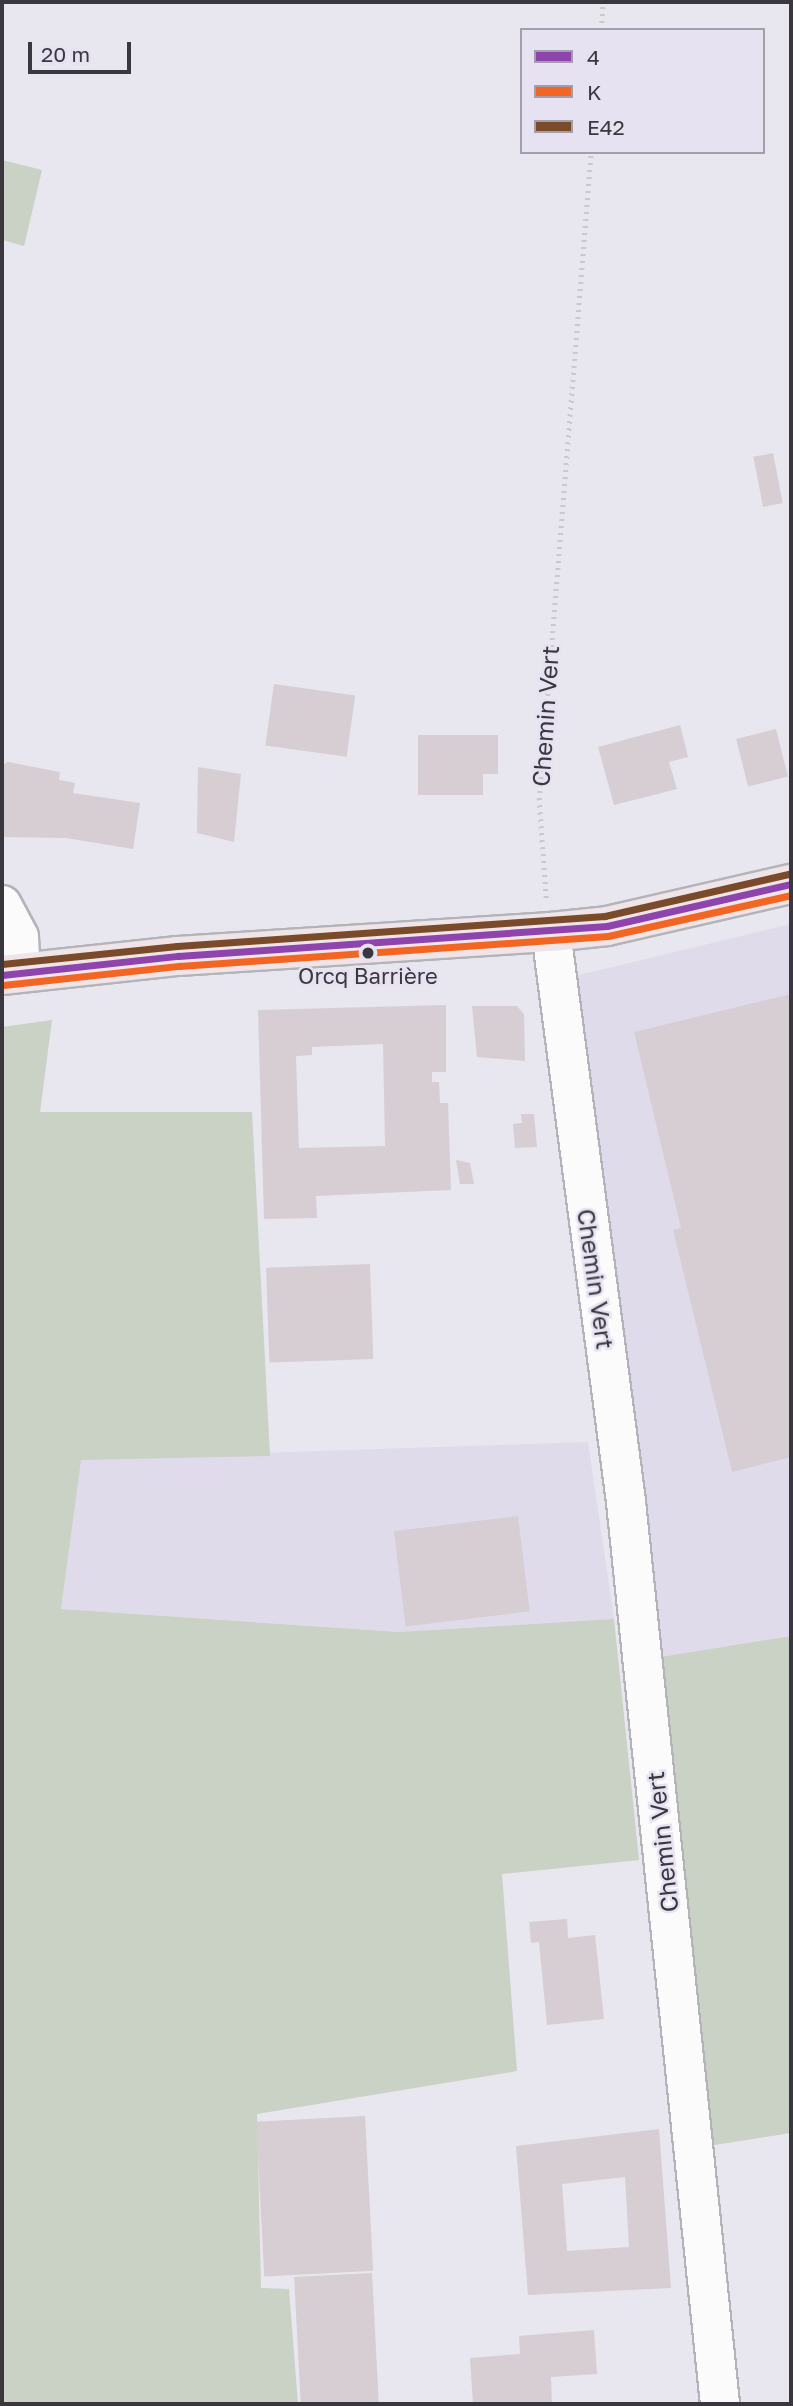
<!DOCTYPE html>
<meta charset="utf-8">
<style>
body{margin:0}
#map{position:relative;width:793px;height:2406px;overflow:hidden;background:#e8e6ee;font-family:"Golos Text",sans-serif}
div>[style]{position:absolute}
.built>*{inset:0;background:#e0dbea}
.green>*{inset:0;background:#cad1c5}
.building>*{inset:0;background:#d6ced3;transform-origin:0 0}
.path>*{height:4.5px;margin-top:-2.25px;transform-origin:0;background:repeating-linear-gradient(90deg,#c9c9cb 0 2px,transparent 0 7px)}
.roads{filter:drop-shadow(2px 0 #b4b3b9) drop-shadow(-2px 0 #b4b3b9) drop-shadow(0 2px #b4b3b9) drop-shadow(0 -2px #b4b3b9)}
.street>*{height:38px;margin:-19px;padding:0 19px;transform-origin:19px;border-radius:19px;background:#fcfbfc}
.primary>*{height:38px;margin:-19px;padding:0 19px;transform-origin:19px;border-radius:19px;background:#efe5e8}
.bus-1>*{height:7px;margin:-3.5px;padding:0 3.5px;transform-origin:3.5px;border-radius:3.5px;background:#8e44ad}
.bus-2>*{height:7px;margin:-3.5px;padding:0 3.5px;transform-origin:3.5px;border-radius:3.5px;background:#f26522}
.bus-3>*{height:7px;margin:-3.5px;padding:0 3.5px;transform-origin:3.5px;border-radius:3.5px;background:#7a4b2a}
.dots>*{width:19px;height:19px;translate:-50% -50%;box-sizing:border-box;border:4px solid #e7e2f2;border-radius:50%}
span{translate:-50% -50%;white-space:nowrap;text-align:center;line-height:1.15;-webkit-text-stroke:5px #e7e2f2;paint-order:stroke}
.bus-label{font-size:22px;color:#3a373e}
.street-label{font-size:24px;color:#3a373e}
.frame{position:absolute;inset:0;border:4px solid #3a373e;pointer-events:none}
.legend{position:absolute;left:520px;top:28px;width:245px;height:126px;box-sizing:border-box;background:#e7e2f2;border:2px solid #a29eaa;margin:0;padding:9px 12px;list-style:none;font-size:21px;color:#3a373e}
.legend li{display:flex;align-items:center;gap:14px;height:35px}
.legend b{width:35px;border:2px solid #a29eaa}
.scale{position:absolute;left:28px;top:42px;width:103px;height:32px;box-sizing:border-box;border:4px solid #3a373e;border-top:0;padding-left:9px;font-size:21px;line-height:24px;white-space:nowrap;color:#3a373e;-webkit-text-stroke:5px #e7e2f2;paint-order:stroke}
</style>
<div id="map">
<div class="built">
<i style="clip-path:polygon(791px 924px,791px 1636px,642px 1660px,571px 977px)"></i>
<i style="clip-path:polygon(588px 1442px,614px 1619px,399px 1632px,61px 1609px,80px 1459px)"></i>
</div>
<div class="green">
<i style="clip-path:polygon(2px 160px,42px 170px,24px 246px,2px 240px)"></i>
<i style="clip-path:polygon(52px 1020px,40px 1112px,252px 1112px,270px 1456px,81px 1460px,61px 1609px,399px 1632px,614px 1619px,639px 1860px,502px 1874px,517px 2071px,257px 2114px,261px 2288px,289px 2289px,298px 2404px,2px 2404px,2px 1027px)"></i>
<i style="clip-path:polygon(791px 1636px,791px 2133px,695px 2148px,642px 1660px)"></i>
</div>
<div class="building">
<i style="left:773px;top:453px;width:51px;height:20px;rotate:79deg"></i>
<i style="left:274px;top:684px;width:82px;height:62px;rotate:8deg"></i>
<i style="clip-path:polygon(680px 725px,688px 757px,669px 762px,677px 789px,614px 805px,598px 747px)"></i>
<i style="left:776px;top:729px;width:49px;height:41px;rotate:76deg"></i>
<i style="clip-path:polygon(418px 735px,498px 735px,498px 774px,483px 774px,483px 795px,418px 795px)"></i>
<i style="clip-path:polygon(8px 762px,60px 772px,59px 780px,75px 783px,73px 793px,140px 803px,133px 849px,66px 838px,2px 837px,2px 765px)"></i>
<i style="clip-path:polygon(198px 767px,241px 774px,234px 842px,197px 833px)"></i>
<i style="clip-path:polygon(791px 994px,791px 1457px,732px 1472px,673px 1230px,681px 1228px,634px 1032px)"></i>
<i style="clip-path:polygon(evenodd,446px 1005px,446px 1072px,432px 1072px,432px 1082px,439px 1082px,440px 1103px,448px 1103px,451px 1190px,316px 1196px,317px 1218px,264px 1219px,258px 1010px,446px 1005px,383px 1044px,385px 1146px,299px 1148px,296px 1056px,312px 1055px,312px 1047px,383px 1044px)"></i>
<i style="clip-path:polygon(472px 1006px,517px 1006px,524px 1014px,525px 1061px,477px 1057px)"></i>
<i style="clip-path:polygon(521px 1114px,534px 1114px,537px 1147px,515px 1148px,513px 1124px,522px 1123px)"></i>
<i style="clip-path:polygon(456px 1160px,470px 1163px,474px 1184px,460px 1184px)"></i>
<i style="left:370px;top:1264px;width:95px;height:104px;rotate:88deg"></i>
<i style="left:518px;top:1516px;width:96px;height:125px;rotate:83deg"></i>
<i style="clip-path:polygon(567px 1919px,568px 1938px,595px 1935px,604px 2019px,547px 2025px,539px 1942px,531px 1943px,529px 1922px)"></i>
<i style="left:365px;top:2116px;width:155px;height:109px;rotate:87deg"></i>
<i style="clip-path:polygon(evenodd,659px 2129px,671px 2288px,528px 2295px,516px 2146px,659px 2129px,625px 2177px,629px 2247px,567px 2251px,562px 2184px,625px 2177px)"></i>
<i style="left:372px;top:2273px;width:131px;height:78px;rotate:87deg"></i>
<i style="clip-path:polygon(594px 2330px,597px 2374px,551px 2377px,552px 2404px,473px 2404px,470px 2358px,520px 2354px,519px 2336px)"></i>
</div>
<div class="path">
<i style="left:601px;top:30px;width:28px;rotate:-86deg"></i>
<i style="left:546px;top:898px;width:98px;rotate:-94.1deg"></i>
<i style="left:539px;top:800px;width:650px;rotate:-85.41deg"></i>
</div>
<div class="roads">
<div class="street">
<i style="left:2px;top:905px;width:36px;rotate:62deg"></i>
<i style="left:19px;top:937px;width:34px;rotate:87deg"></i>
<i style="left:551px;top:932px;width:575px;rotate:82.5deg"></i>
<i style="left:626px;top:1502px;width:907px;rotate:84.05deg"></i>
</div>
<div class="primary">
<i style="left:2px;top:975px;width:177px;rotate:-6.2deg"></i>
<i style="left:178px;top:956px;width:374px;rotate:-3.7deg"></i>
<i style="left:551px;top:932px;width:56px;rotate:-6.1deg"></i>
<i style="left:607px;top:926px;width:189px;rotate:-12.9deg"></i>
</div>
</div>
<div class="bus-1">
<i style="left:2px;top:975px;width:177px;rotate:-6.2deg"></i>
<i style="left:178px;top:956px;width:430px;rotate:-4deg"></i>
<i style="left:607px;top:926px;width:189px;rotate:-12.9deg"></i>
</div>
<div class="bus-2">
<i style="left:3px;top:985px;width:177px;rotate:-6.2deg"></i>
<i style="left:179px;top:966px;width:430px;rotate:-4deg"></i>
<i style="left:608px;top:936px;width:188px;rotate:-12.6deg"></i>
</div>
<div class="bus-3">
<i style="left:2px;top:964px;width:176px;rotate:-5.9deg"></i>
<i style="left:177px;top:946px;width:429px;rotate:-4deg"></i>
<i style="left:605px;top:916px;width:189px;rotate:-12.9deg"></i>
</div>
<div class="dots">
<i style="left:368px;top:953px;background:#3a373e"></i>
</div>
<div class="bus-label">
<span style="left:368px;top:976px">Orcq Barrière</span>
</div>
<div class="street-label">
<span style="left:545px;top:716px;rotate:-86deg">Chemin Vert</span>
<span style="left:596px;top:1279px;rotate:82deg">Chemin Vert</span>
<span style="left:662px;top:1842px;rotate:-96deg">Chemin Vert</span>
</div>
<div class="frame"></div>
<ul class="legend">
<li><b style="height:9px;background:#8e44ad"></b>4</li>
<li><b style="height:9px;background:#f26522"></b>K</li>
<li><b style="height:9px;background:#7a4b2a"></b>E42</li>
</ul>
<div class="scale">20 m</div>
</div>
